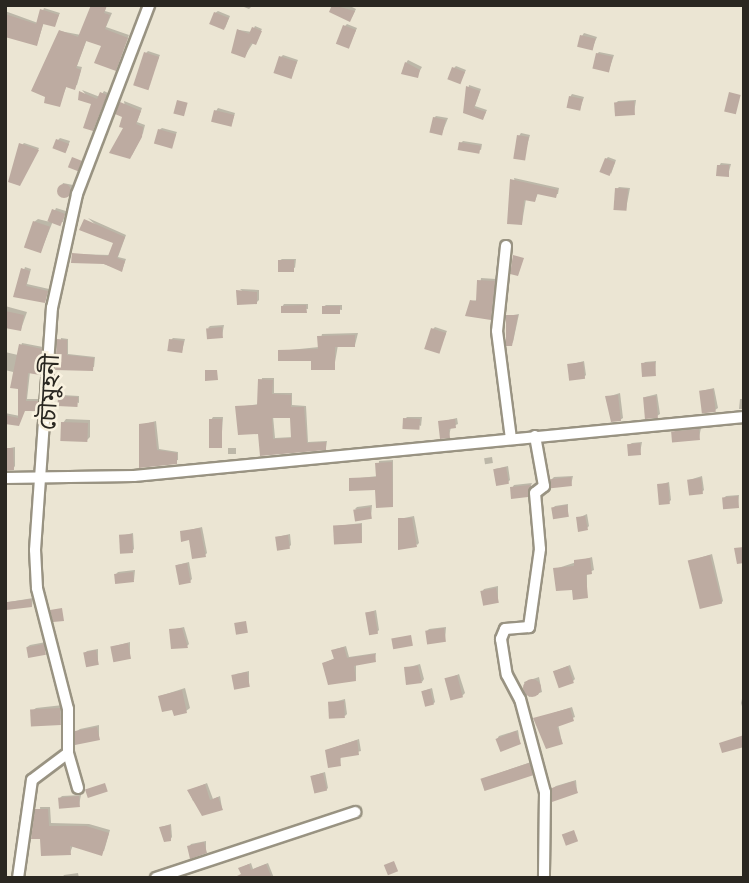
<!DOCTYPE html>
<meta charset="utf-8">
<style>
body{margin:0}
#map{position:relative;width:749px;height:883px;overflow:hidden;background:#ebe5d3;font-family:"Noto Serif","Noto Sans Bengali",serif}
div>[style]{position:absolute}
.shadow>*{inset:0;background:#0003;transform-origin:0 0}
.building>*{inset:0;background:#bdaba1;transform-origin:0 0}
.round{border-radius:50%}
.roads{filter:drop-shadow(2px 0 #999382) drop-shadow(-2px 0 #999382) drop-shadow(0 2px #999382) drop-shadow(0 -2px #999382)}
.street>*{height:10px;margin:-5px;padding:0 5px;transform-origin:5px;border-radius:5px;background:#fff}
span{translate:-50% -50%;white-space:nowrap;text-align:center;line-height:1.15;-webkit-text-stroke:5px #f9f2e0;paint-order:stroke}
.street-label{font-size:24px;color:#2a2721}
.frame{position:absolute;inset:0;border:7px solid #2a2721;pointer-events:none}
</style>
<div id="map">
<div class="shadow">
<i style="clip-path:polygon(93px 5px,107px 5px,105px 11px,112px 13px,106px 27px,129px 35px,115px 69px,103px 45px,87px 39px,77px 66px,82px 67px,77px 85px,67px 85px,59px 105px,60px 31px,81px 35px)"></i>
<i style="clip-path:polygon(239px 5px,253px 5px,249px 9px)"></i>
<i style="clip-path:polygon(334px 5px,348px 5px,356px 9px,352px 17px,331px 11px)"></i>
<i style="clip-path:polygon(44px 8px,60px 13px,54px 25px,44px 22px,37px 44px,5px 34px,5px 11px,38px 23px)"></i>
<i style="clip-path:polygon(218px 11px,230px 16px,225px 28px,215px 13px)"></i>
<i style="clip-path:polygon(347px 24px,357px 28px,349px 46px,345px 26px)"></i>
<i style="clip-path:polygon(255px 26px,262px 29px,246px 54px,234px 52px,239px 30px,252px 32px)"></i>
<i style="clip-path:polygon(584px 33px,597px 37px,592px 49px,582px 36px)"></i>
<i style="clip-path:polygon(148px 51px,160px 55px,146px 87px,146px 53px)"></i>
<i style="clip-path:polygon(599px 52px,614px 55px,609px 70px,597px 54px)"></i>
<i style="clip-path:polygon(283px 55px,298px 60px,291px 77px,281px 57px)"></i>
<i style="clip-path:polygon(408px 60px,422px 67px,417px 76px,406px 63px)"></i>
<i style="clip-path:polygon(456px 66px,466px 70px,460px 82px,454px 68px)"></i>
<i style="clip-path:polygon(469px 85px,481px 89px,475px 106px,487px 110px,483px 118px,464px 112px)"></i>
<i style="clip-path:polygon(82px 90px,100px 97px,104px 91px,108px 93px,92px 129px,93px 103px)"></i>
<i style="clip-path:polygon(572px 94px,584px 97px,580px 109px,570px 97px)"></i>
<i style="clip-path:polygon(636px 100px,634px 113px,616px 103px,618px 101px)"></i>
<i style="clip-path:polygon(124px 101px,142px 108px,137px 122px,145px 125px,143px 133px,132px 155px)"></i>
<i style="clip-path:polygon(218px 108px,235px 113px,231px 126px,216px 111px)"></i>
<i style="clip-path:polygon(436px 116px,448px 118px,442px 133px,434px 118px)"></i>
<i style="clip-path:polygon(162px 128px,177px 132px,171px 146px,159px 130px)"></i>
<i style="clip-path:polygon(521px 133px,530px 135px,523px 159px,519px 136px)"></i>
<i style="clip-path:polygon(60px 138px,70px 141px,66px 151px,58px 140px)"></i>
<i style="clip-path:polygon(463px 141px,482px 144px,481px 150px,461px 143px)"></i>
<i style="clip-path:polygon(24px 143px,39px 148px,21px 182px,22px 145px)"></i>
<i style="clip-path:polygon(608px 157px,616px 160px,611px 174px,606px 159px)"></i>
<i style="clip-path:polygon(721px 163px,731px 164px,728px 175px,719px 166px)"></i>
<i style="clip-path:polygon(514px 178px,559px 188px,558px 194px,538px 193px,535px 201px,526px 199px,522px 223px)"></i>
<i style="clip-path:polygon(63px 183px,73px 185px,68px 197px,58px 194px)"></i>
<i style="clip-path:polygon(619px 187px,630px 188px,626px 209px,617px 189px)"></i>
<i style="clip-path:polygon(56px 208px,66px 211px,63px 222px,53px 221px,41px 251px,34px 222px,38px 219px,50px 222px)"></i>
<i style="clip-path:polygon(88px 218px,126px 235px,118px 257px,126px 259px,122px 270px,73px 254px,110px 255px,115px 242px)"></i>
<i style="clip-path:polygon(282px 259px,296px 259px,295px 268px,279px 261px)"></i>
<i style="clip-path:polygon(25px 267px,31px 269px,27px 284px,49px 289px,45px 301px,16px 295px)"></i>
<i style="clip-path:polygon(481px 278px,496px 279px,490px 318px,472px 301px,478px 300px)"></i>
<i style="clip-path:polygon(240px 289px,259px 290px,259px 300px,256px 303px)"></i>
<i style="clip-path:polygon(284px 304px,308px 304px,308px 309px,282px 307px)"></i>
<i style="clip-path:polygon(326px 305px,342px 305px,342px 310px,323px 307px)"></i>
<i style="clip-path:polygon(5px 306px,27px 312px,21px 329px,5px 327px)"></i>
<i style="clip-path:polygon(519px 314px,513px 342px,511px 344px,508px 316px)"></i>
<i style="clip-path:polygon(224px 325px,222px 336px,208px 328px,210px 326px)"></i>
<i style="clip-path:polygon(435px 327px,447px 331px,438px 352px,433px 329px)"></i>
<i style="clip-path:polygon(358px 333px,355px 345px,338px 345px,334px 368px,280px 351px,319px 347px,322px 334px)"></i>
<i style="clip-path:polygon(61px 338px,68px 339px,68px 354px,95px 357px,94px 367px,57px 368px)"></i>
<i style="clip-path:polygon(173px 338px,185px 339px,182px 351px,171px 340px)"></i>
<i style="clip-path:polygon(22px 343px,43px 347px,41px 371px,30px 372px,27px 399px,39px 399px,39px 407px,25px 409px,18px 424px,5px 422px,5px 413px,20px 416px,20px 388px,12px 387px,13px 372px,5px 370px,5px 352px,18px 355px)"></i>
<i style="clip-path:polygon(584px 361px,586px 375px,584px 377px,569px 365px)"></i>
<i style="clip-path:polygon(656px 361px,655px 374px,643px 364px,645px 362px)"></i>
<i style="clip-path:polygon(evenodd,262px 378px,274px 378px,274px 393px,292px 393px,292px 405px,306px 406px,308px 442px,327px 441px,326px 448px,261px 454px,259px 432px,237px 407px,259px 404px,262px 378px,273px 416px,292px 416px,293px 437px,275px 438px,273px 416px)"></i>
<i style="clip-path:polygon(714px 388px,718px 408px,715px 410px,701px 391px)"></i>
<i style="clip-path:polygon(620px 393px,623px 418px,620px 420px,607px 397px)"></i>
<i style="clip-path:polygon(657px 394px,660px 414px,657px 416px,645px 397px)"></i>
<i style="clip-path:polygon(62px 395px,79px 396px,79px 403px,60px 397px)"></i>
<i style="clip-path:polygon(740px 399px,744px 399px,744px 409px,739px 409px)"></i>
<i style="clip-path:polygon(213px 417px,223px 417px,221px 446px,211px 420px)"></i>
<i style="clip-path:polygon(407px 417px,422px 417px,421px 426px,405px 419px)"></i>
<i style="clip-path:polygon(457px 418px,458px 424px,451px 427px,449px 436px,440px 422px)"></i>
<i style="clip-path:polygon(66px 419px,90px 420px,90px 437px,86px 441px,63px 423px)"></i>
<i style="clip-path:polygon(156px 421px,159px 449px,178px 452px,178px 460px,141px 466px,141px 425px)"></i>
<i style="clip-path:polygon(701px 428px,699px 438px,673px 434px,675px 431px)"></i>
<i style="clip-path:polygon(642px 442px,640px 453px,629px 445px,632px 443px)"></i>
<i style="clip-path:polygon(15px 447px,15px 466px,13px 469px,5px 449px)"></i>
<i style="left:236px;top:448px;width:6px;height:8px;rotate:90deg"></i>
<i style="left:492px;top:457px;width:6px;height:8px;rotate:81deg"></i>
<i style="clip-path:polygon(393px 460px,393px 505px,377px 488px,351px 479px,378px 476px,379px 461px)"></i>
<i style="clip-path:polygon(508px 466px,510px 480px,508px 482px,495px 469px)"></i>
<i style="clip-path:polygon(573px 476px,571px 485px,552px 479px,554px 477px)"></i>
<i style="clip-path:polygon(702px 476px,704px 490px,702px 492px,689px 480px)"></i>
<i style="clip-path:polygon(669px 482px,671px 500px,669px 502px,659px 485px)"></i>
<i style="clip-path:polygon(532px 483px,527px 495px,512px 488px,514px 485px)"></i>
<i style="clip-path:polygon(739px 495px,738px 506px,724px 498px,726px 496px)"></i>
<i style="clip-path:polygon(568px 504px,568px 515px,553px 508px,555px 506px)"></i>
<i style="clip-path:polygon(372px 505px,371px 517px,355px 509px,357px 507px)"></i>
<i style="clip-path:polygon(587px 514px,589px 526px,587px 528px,578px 518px)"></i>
<i style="clip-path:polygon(414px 516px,419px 543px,417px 545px,399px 519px)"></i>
<i style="clip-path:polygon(362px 523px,362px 541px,334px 528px,337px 526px)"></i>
<i style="clip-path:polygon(202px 527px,207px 553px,205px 555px,182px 532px)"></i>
<i style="clip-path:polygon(133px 533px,134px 549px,132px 551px,121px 536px)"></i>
<i style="clip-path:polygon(290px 534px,291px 545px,289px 547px,277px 537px)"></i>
<i style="clip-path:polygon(712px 554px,723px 601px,721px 603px,690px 561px)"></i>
<i style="clip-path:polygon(592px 557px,594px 570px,587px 573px,587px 596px,555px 569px)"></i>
<i style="clip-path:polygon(189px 562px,192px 579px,190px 581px,177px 565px)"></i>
<i style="clip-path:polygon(135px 570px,134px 580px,116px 574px,118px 572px)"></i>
<i style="clip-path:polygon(498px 586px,498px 601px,482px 592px,484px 589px)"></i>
<i style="clip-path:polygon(33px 598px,32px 606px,7px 604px,9px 602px)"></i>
<i style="clip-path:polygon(376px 610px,379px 630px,377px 632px,367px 613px)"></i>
<i style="clip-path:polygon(184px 627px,189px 644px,187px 646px,171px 630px)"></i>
<i style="clip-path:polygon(446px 627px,445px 640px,427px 631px,429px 629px)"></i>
<i style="clip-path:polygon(46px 642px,45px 652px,27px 647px,30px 645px)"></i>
<i style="clip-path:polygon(130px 642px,130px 658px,112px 648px,115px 646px)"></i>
<i style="clip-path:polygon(346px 646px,349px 657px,376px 653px,375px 660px,356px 664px,356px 680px,324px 663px,335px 658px,336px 649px)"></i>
<i style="clip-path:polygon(98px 649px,98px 663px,85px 653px,87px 651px)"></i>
<i style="clip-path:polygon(420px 664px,424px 679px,422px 682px,406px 668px)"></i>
<i style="clip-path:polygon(570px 665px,575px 679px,573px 681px,555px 671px)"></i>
<i style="clip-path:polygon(249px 671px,249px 685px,234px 677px,236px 674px)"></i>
<i style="clip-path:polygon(459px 674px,465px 693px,462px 696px,446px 680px)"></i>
<i style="clip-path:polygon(539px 677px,542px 692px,529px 697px,524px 682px)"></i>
<i style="clip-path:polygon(185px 688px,190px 708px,186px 711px,160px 696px)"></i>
<i style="clip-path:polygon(432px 688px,435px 702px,433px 704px,423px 691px)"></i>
<i style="clip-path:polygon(744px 691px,744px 713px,741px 703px)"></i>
<i style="clip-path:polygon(345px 699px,347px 714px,345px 716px,330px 703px)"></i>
<i style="clip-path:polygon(63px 705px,60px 724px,32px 711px,36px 708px)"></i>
<i style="clip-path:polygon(572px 707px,575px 717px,558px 724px,562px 742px,535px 719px)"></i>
<i style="clip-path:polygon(99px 725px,99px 739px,77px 731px,80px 729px)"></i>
<i style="clip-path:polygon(518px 730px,520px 743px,497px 739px,499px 736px)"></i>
<i style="clip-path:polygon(359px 739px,361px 751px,341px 756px,340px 764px,327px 750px)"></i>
<i style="clip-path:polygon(531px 762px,532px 773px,483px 780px,485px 778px)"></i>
<i style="clip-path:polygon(325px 772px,328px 788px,326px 790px,312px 776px)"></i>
<i style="clip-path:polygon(576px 780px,577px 792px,553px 788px,556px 786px)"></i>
<i style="clip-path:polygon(207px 783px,213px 799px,220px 796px,222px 808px,193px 801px,189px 791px)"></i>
<i style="clip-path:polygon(81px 795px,79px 805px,60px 798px,62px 796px)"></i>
<i style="clip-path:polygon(40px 807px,50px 807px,51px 823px,89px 824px,110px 830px,104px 851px,73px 845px,70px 853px,43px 854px)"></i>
<i style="clip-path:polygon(171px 824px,172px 837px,170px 840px,161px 827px)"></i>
<i style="clip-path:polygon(206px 841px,206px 852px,189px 847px,191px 844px)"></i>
<i style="clip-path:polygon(251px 863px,253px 869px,268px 863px,274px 878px,244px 878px,240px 868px)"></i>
<i style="clip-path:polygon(78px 873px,79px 878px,62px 878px,64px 875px)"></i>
</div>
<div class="building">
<i style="clip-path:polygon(91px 5px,107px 5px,104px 13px,110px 15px,105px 29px,128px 38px,116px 71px,94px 63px,101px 46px,86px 41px,76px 68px,81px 70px,75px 90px,66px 87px,60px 107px,44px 103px,45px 97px,31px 91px,59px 30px,78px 37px)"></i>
<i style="clip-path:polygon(332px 5px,355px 11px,350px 22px,329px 12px)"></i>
<i style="clip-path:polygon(40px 9px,59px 15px,55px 27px,43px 24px,37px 46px,5px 37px,5px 14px,36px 24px)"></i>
<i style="left:214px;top:12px;width:16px;height:13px;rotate:22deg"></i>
<i style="left:343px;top:25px;width:14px;height:20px;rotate:21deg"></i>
<i style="clip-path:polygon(252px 27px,262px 31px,256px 45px,251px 43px,245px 58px,231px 53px,237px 29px,249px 34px)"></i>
<i style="left:580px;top:35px;width:16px;height:12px;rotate:14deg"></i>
<i style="left:144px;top:52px;width:16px;height:35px;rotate:18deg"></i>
<i style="left:596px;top:53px;width:17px;height:16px;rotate:13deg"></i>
<i style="left:279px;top:56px;width:19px;height:18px;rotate:18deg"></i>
<i style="clip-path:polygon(405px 62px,420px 70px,418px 78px,401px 74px)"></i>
<i style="left:452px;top:67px;width:14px;height:13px;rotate:21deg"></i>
<i style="clip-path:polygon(466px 86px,480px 91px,474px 108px,486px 112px,483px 120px,463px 113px)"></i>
<i style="clip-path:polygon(79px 91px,97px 99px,100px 92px,107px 95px,93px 131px,83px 128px,91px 104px,78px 100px)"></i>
<i style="left:729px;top:92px;width:12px;height:20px;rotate:14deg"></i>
<i style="left:569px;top:96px;width:14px;height:12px;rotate:12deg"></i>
<i style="left:177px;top:100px;width:11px;height:14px;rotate:15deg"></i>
<i style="left:634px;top:101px;width:14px;height:20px;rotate:86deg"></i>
<i style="clip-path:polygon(120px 102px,141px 111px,136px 124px,143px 127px,142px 137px,130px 159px,109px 153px,123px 128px,119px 127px,122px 117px,115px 114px)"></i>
<i style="left:214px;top:110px;width:21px;height:12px;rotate:14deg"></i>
<i style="left:433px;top:117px;width:13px;height:16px;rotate:13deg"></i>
<i style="left:158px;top:129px;width:19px;height:15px;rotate:16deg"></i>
<i style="left:517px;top:135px;width:12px;height:24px;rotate:9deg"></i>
<i style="left:56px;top:139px;width:14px;height:10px;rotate:21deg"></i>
<i style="left:459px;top:142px;width:22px;height:8px;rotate:10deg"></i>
<i style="clip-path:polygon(19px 143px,39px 150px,20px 186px,8px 182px)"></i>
<i style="left:72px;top:157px;width:11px;height:11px;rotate:22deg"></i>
<i style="left:605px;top:158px;width:11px;height:15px;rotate:22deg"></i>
<i style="clip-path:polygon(717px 165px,729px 165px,729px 177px,716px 176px)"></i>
<i style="clip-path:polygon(510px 179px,558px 190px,556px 198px,537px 194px,535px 202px,524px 200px,522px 225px,507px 224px)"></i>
<i class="round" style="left:57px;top:184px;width:14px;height:14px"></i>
<i style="left:615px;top:188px;width:13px;height:22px;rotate:4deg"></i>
<i style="left:52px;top:209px;width:14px;height:13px;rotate:21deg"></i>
<i style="clip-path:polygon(84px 219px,125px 237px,117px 258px,125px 261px,122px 272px,104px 264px,71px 263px,72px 253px,108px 256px,113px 243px,79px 230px)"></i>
<i style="left:33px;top:221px;width:18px;height:28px;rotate:19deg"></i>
<i style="clip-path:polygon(513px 255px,524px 258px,518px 276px,510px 274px)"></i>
<i style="left:278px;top:260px;width:16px;height:12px"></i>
<i style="clip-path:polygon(21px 268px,30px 271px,26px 286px,48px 291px,45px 303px,13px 297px)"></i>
<i style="clip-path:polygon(477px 280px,495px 281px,491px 320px,465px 316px,470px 300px,476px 301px)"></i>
<i style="clip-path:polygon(236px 290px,257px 292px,257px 304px,237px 305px)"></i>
<i style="clip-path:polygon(306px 305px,307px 313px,281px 313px,281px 306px)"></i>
<i style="left:322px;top:306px;width:18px;height:8px"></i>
<i style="clip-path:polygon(5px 311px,24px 315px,21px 331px,5px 328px)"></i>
<i style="clip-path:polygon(506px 315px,518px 315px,512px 346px,506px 346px)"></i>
<i style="left:222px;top:327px;width:11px;height:16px;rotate:85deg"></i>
<i style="left:431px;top:328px;width:16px;height:22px;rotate:18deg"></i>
<i style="clip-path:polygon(355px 335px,355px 347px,335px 347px,335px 370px,311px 370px,311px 361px,278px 361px,278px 350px,318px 349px,317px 336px)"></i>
<i style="clip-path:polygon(57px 339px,67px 340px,67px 355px,94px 358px,93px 371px,55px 370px)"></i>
<i style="left:169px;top:339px;width:15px;height:12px;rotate:8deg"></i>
<i style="clip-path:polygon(19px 344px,42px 349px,40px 375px,28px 373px,26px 401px,38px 401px,37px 411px,25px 411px,19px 426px,5px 424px,5px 415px,18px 418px,18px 389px,10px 388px)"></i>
<i style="left:583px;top:362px;width:17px;height:16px;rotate:83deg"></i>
<i style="left:655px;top:362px;width:14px;height:14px;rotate:86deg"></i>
<i style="clip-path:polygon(205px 370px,217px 370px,218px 380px,205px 381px)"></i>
<i style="clip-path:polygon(evenodd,258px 379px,273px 380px,272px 394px,291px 395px,291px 407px,304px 407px,307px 443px,326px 442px,326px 450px,260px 456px,258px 434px,238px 435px,235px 406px,257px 405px,258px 379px,272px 418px,290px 418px,291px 438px,273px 439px,272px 418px)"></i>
<i style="left:713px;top:389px;width:23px;height:14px;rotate:83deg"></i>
<i style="clip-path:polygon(618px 395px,621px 421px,611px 422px,605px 396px)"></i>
<i style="left:58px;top:396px;width:20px;height:10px;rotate:3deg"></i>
<i style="left:656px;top:396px;width:22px;height:13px;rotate:85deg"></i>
<i style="left:403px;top:418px;width:17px;height:11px;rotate:3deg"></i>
<i style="left:209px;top:419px;width:13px;height:29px"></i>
<i style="clip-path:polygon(455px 419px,456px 428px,449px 429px,450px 438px,440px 439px,438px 421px)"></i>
<i style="left:61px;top:422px;width:27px;height:19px;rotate:2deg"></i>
<i style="clip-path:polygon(154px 422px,157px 450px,177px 453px,177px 464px,139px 468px,139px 424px)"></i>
<i style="left:699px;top:429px;width:11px;height:28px;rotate:85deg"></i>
<i style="left:640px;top:443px;width:12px;height:13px;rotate:85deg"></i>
<i style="clip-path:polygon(5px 448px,13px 448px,14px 470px,5px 471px)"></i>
<i style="clip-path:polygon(392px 462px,393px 507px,376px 508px,375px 490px,349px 491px,349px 478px,376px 477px,375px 463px)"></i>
<i style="left:506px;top:467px;width:17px;height:13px;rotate:80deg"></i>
<i style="left:571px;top:477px;width:9px;height:21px;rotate:84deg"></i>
<i style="left:701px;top:478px;width:16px;height:14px;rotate:83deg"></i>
<i style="left:668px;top:483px;width:21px;height:11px;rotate:85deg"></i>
<i style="clip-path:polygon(531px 485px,528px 497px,511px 499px,510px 487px)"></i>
<i style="left:738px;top:496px;width:12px;height:16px;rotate:85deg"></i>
<i style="left:567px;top:505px;width:12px;height:16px;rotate:81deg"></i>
<i style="left:370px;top:507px;width:12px;height:17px;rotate:81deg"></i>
<i style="clip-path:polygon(585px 516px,588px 530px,578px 532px,576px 517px)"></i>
<i style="clip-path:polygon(398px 518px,412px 518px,417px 547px,398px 550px)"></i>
<i style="left:361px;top:524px;width:19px;height:28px;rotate:87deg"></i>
<i style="clip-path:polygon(200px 528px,206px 557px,192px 559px,189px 540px,181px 542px,180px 531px)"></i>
<i style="left:132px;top:534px;width:19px;height:13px;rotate:87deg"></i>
<i style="left:288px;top:535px;width:14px;height:13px;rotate:82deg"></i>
<i style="clip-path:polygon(744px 547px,744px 563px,737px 564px,734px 548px)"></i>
<i style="left:710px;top:555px;width:50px;height:23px;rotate:76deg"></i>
<i style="clip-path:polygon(590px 558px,592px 574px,586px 575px,588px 598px,573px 600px,572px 590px,556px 591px,553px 568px,574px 566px,574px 560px)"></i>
<i style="left:187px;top:563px;width:20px;height:12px;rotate:79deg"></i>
<i style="left:133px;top:572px;width:10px;height:19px;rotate:84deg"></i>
<i style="left:496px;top:588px;width:15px;height:16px;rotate:79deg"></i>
<i style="left:31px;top:599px;width:8px;height:26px;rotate:83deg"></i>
<i style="clip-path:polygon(62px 608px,64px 621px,53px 622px,50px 610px)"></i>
<i style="left:374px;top:611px;width:23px;height:9px;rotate:80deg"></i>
<i style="left:246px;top:621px;width:12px;height:12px;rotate:81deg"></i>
<i style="clip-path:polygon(182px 628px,188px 648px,171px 649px,169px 629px)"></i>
<i style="left:444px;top:628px;width:14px;height:19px;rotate:82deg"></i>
<i style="left:411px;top:635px;width:11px;height:20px;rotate:80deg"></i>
<i style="left:128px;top:643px;width:16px;height:18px;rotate:79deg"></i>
<i style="left:44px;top:644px;width:11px;height:18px;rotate:80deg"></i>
<i style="clip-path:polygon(344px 647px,347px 658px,375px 654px,376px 662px,354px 666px,356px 681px,328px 685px,322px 663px,334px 659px,331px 650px)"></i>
<i style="left:96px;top:650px;width:15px;height:13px;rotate:79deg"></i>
<i style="clip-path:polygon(418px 666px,422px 683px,406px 685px,404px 667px)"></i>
<i style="left:568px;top:666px;width:18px;height:16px;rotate:71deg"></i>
<i style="left:247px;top:672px;width:15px;height:16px;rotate:79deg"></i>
<i style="left:457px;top:675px;width:23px;height:13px;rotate:75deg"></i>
<i class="round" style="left:523px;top:679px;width:18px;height:18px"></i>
<i style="left:430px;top:689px;width:16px;height:9px;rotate:76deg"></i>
<i style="clip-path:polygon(182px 690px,187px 713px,174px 716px,172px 710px,162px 712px,158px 696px)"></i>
<i style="left:344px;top:701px;width:17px;height:16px;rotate:87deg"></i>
<i style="left:60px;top:708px;width:17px;height:30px;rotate:87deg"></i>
<i style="clip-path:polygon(570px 708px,574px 721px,557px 727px,563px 744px,546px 749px,533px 718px)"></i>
<i style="clip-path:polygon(97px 727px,100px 740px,75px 745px,75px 731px)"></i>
<i style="left:516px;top:731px;width:14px;height:22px;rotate:69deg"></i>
<i style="clip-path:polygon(744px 735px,744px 747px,722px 753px,719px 743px)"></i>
<i style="clip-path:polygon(357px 740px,359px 755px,340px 758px,341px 766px,328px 768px,325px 750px)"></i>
<i style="left:529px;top:763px;width:13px;height:51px;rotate:72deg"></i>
<i style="left:323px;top:773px;width:18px;height:13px;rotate:77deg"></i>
<i style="clip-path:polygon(574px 781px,578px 793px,552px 802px,552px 788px)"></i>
<i style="left:105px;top:783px;width:9px;height:21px;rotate:72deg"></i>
<i style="clip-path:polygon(205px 784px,210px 800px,218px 797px,223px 810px,202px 816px,187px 790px)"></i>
<i style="left:79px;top:796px;width:11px;height:21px;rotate:85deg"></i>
<i style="clip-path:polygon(35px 809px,48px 809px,49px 826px,86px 826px,109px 833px,102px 856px,70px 846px,71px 855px,41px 856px,40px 839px,31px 839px)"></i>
<i style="clip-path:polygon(170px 825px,171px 841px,164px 842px,159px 827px)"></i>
<i style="left:574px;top:830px;width:12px;height:13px;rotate:70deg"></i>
<i style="clip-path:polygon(204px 842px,207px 853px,190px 859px,187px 846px)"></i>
<i style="left:394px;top:861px;width:11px;height:11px;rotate:68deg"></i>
<i style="clip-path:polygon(249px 864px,251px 870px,266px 864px,272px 878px,233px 878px,241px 874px,238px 868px)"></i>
</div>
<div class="roads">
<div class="street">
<i style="left:506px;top:246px;width:85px;rotate:96deg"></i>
<i style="left:497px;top:331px;width:109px;rotate:82.6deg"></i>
<i style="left:535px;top:436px;width:51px;rotate:79.8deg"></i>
<i style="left:544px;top:486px;width:11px;rotate:142deg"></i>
<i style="left:535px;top:493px;width:56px;rotate:84.9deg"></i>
<i style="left:540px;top:549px;width:79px;rotate:98deg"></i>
<i style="left:529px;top:627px;width:24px;rotate:175deg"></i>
<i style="left:505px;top:629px;width:11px;rotate:112deg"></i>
<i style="left:501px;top:639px;width:36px;rotate:81deg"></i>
<i style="left:507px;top:675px;width:27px;rotate:62deg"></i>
<i style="left:520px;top:699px;width:96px;rotate:75deg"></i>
<i style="left:545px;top:792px;width:86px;rotate:90.7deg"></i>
<i style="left:5px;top:478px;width:129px;rotate:-0.9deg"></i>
<i style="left:134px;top:476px;width:613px;rotate:-5.52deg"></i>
<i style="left:78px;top:788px;width:36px;rotate:-106deg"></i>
<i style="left:68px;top:753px;width:44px;rotate:-90deg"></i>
<i style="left:68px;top:709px;width:125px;rotate:-104.4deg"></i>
<i style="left:37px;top:588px;width:38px;rotate:-93deg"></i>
<i style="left:35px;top:550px;width:243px;rotate:-86deg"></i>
<i style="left:52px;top:308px;width:117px;rotate:-77.6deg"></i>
<i style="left:77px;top:194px;width:202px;rotate:-69.1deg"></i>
<i style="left:18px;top:878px;width:99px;rotate:-81.9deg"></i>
<i style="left:32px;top:780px;width:45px;rotate:-36.9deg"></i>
<i style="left:156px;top:878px;width:210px;rotate:-18.3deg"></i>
</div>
</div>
<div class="street-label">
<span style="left:48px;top:392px;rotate:-87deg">চৌমুহনী</span>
</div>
<div class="frame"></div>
</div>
